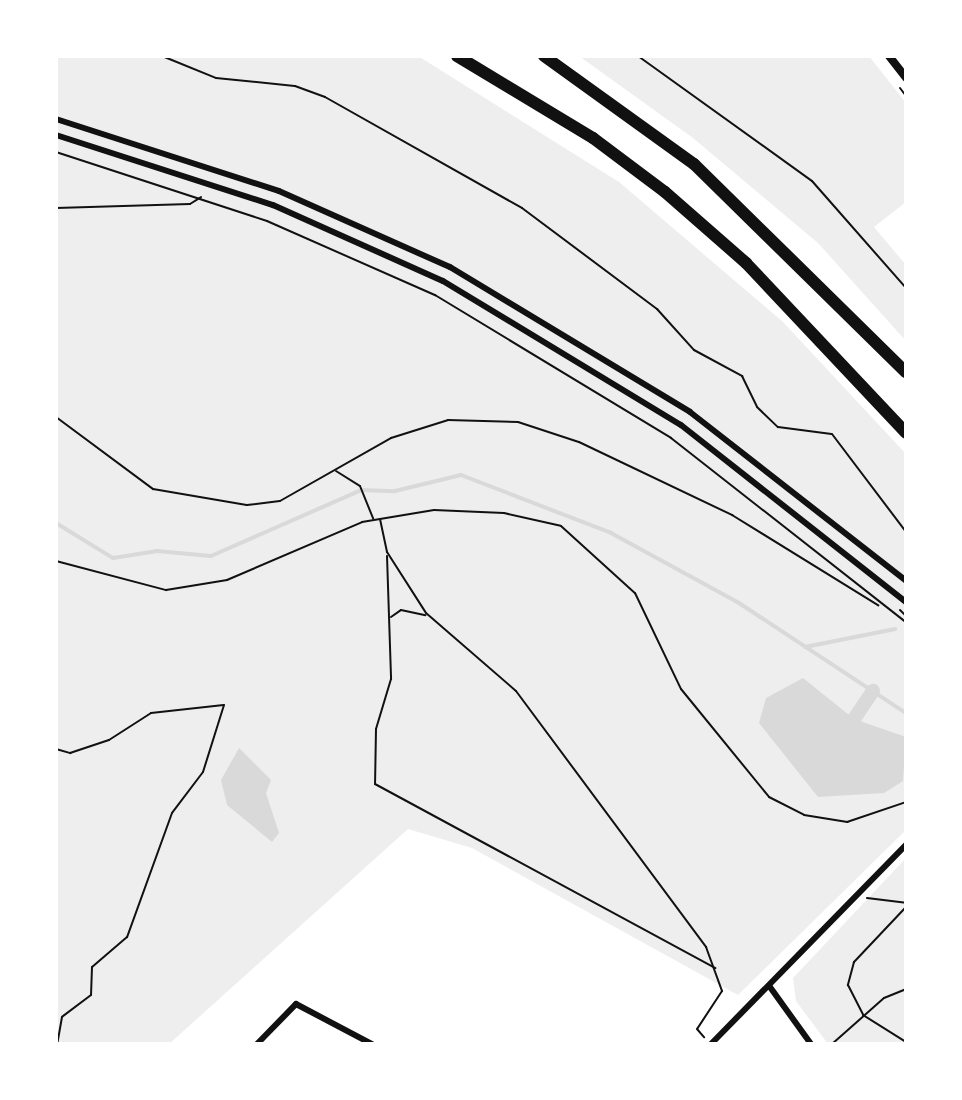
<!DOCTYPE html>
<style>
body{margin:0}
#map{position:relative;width:962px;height:1100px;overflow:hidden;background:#fff;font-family:"Varela Round",sans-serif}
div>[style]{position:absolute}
.green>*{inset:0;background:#eee}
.water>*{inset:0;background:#d9d9d9}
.stream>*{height:4px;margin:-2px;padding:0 2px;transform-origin:2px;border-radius:2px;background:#d9d9d9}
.canal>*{height:14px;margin:-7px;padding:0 7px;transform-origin:7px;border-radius:7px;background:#d9d9d9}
.path>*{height:2px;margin:-1px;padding:0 1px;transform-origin:1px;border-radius:1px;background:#111}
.minor>*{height:6px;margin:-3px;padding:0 3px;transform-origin:3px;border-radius:3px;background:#111}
.tertiary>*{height:8px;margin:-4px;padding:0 4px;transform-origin:4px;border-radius:4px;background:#111}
.motorway>*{height:12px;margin:-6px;padding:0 6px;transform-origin:6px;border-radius:6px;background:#111}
span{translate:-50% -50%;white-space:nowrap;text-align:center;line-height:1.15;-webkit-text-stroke:6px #fff;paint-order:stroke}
.frame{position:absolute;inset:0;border:58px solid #fff;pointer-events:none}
</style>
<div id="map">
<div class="green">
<i style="clip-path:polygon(56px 56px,418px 56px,619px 182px,783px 322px,906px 454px,906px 830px,738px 995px,472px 848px,408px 829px,169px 1044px,56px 1044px)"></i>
<i style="clip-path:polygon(579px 56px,869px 56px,906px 103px,906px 202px,874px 227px,906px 265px,906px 341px,818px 243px,693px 138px)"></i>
<i style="clip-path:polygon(906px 858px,906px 1044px,828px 1044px,796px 1001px,793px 978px)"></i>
</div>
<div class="water">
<i style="clip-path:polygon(803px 678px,854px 719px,906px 737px,903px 781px,884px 793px,818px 797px,759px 723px,766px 698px)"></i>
<i style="clip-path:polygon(239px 748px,271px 780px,266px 793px,279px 833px,272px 842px,227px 805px,221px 780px)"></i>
</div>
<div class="stream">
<i style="left:56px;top:523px;width:67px;rotate:31.6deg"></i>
<i style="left:113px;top:558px;width:45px;rotate:-9deg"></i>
<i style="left:157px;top:551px;width:54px;rotate:5.3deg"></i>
<i style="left:211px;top:556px;width:164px;rotate:-23.7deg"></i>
<i style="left:361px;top:490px;width:34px;rotate:2deg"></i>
<i style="left:395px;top:491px;width:68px;rotate:-13.6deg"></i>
<i style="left:461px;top:475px;width:161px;rotate:21.1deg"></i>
<i style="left:611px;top:533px;width:146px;rotate:28.7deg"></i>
<i style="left:739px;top:603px;width:200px;rotate:33.4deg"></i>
<i style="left:805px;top:647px;width:92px;rotate:-11.3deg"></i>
</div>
<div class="canal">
<i style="left:854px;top:719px;width:34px;rotate:-56deg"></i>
</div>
<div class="path">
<i style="left:162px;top:56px;width:58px;rotate:22.2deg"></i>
<i style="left:216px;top:78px;width:79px;rotate:5.8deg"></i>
<i style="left:295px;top:86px;width:32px;rotate:20deg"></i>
<i style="left:325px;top:97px;width:226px;rotate:29.4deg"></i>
<i style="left:522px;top:208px;width:169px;rotate:36.8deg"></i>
<i style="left:657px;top:309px;width:55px;rotate:47.9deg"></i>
<i style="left:694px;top:350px;width:55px;rotate:28.4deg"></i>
<i style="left:742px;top:376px;width:34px;rotate:64deg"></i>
<i style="left:757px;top:407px;width:29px;rotate:44deg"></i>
<i style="left:778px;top:427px;width:54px;rotate:7.4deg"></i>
<i style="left:832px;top:434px;width:123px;rotate:52.9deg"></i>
<i style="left:638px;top:56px;width:214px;rotate:35.7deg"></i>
<i style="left:812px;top:181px;width:142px;rotate:48.7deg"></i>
<i style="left:900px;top:88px;width:10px;rotate:53deg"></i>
<i style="left:56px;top:152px;width:222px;rotate:18.1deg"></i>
<i style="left:267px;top:221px;width:184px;rotate:23.8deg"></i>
<i style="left:435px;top:295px;width:276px;rotate:31.2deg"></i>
<i style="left:671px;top:438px;width:298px;rotate:38.1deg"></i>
<i style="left:56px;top:208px;width:134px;rotate:-1.7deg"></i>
<i style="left:190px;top:204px;width:13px;rotate:-32deg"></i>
<i style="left:56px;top:417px;width:121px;rotate:36.6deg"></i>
<i style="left:153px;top:489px;width:95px;rotate:9.7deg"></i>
<i style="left:247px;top:505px;width:33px;rotate:-7deg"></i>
<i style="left:280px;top:501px;width:128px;rotate:-29.6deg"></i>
<i style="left:391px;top:438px;width:60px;rotate:-17.5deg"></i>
<i style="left:448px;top:420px;width:70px;rotate:1.6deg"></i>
<i style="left:518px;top:422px;width:64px;rotate:18.2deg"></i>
<i style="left:579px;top:442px;width:170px;rotate:25.5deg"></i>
<i style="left:732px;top:515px;width:172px;rotate:31.7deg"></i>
<i style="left:336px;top:471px;width:28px;rotate:32deg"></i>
<i style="left:360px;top:486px;width:35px;rotate:68deg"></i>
<i style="left:380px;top:519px;width:34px;rotate:78deg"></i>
<i style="left:387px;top:552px;width:72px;rotate:57.4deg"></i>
<i style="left:426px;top:613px;width:119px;rotate:40.9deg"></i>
<i style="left:516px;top:691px;width:319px;rotate:53.4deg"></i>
<i style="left:706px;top:947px;width:47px;rotate:70deg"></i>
<i style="left:722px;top:991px;width:45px;rotate:123.3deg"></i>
<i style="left:697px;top:1029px;width:11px;rotate:49deg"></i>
<i style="left:387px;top:556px;width:123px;rotate:88.1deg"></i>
<i style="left:391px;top:679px;width:52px;rotate:106.7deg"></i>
<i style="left:376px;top:729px;width:55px;rotate:91deg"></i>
<i style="left:375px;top:784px;width:387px;rotate:28.4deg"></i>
<i style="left:56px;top:561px;width:114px;rotate:14.8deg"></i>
<i style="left:166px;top:590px;width:62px;rotate:-9.3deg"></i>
<i style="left:227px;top:580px;width:147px;rotate:-23.2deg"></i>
<i style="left:362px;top:522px;width:73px;rotate:-9.5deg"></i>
<i style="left:434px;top:510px;width:70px;rotate:2.5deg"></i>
<i style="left:504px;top:513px;width:58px;rotate:12.8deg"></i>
<i style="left:561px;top:526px;width:100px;rotate:42.2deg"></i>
<i style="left:635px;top:593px;width:106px;rotate:64.4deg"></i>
<i style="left:681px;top:689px;width:139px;rotate:50.8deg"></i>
<i style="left:769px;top:797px;width:39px;rotate:27deg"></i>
<i style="left:804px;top:815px;width:44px;rotate:9.2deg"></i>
<i style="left:847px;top:822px;width:62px;rotate:-18.7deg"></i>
<i style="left:900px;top:610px;width:8px;rotate:45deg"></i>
<i style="left:391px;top:617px;width:12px;rotate:-35deg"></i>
<i style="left:401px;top:610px;width:25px;rotate:12deg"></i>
<i style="left:56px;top:749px;width:15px;rotate:16deg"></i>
<i style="left:70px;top:753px;width:41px;rotate:-18.4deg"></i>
<i style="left:109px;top:740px;width:50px;rotate:-32.7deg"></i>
<i style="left:151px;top:713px;width:73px;rotate:-6.3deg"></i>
<i style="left:224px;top:705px;width:70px;rotate:107.4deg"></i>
<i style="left:203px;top:772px;width:51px;rotate:127.1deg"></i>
<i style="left:172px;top:813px;width:132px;rotate:109.9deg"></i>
<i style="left:127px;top:937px;width:46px;rotate:139.4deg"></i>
<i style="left:92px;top:967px;width:28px;rotate:92deg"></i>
<i style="left:91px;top:995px;width:36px;rotate:143deg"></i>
<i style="left:62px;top:1017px;width:27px;rotate:100deg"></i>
<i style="left:867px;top:898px;width:39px;rotate:7deg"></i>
<i style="left:906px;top:907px;width:76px;rotate:133.4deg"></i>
<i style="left:854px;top:962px;width:24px;rotate:105deg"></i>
<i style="left:848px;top:985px;width:34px;rotate:63deg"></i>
<i style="left:863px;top:1015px;width:51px;rotate:32.1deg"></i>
<i style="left:906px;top:974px;width:9px;rotate:90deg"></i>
<i style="left:832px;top:1044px;width:69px;rotate:-41.5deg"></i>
<i style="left:884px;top:998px;width:24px;rotate:-22deg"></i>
</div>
<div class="minor">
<i style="left:56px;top:119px;width:234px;rotate:17.9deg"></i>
<i style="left:279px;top:191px;width:187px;rotate:24deg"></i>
<i style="left:450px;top:267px;width:280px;rotate:31.1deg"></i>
<i style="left:690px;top:412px;width:274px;rotate:38deg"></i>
<i style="left:56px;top:135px;width:228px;rotate:17.9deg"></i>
<i style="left:273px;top:205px;width:186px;rotate:24.1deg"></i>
<i style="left:443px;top:281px;width:278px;rotate:31.2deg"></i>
<i style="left:681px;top:425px;width:286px;rotate:38.2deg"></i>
<i style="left:770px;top:987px;width:70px;rotate:54.3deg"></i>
<i style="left:257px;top:1044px;width:56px;rotate:-45.7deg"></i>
<i style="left:296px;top:1004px;width:86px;rotate:27.8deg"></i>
<i style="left:711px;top:1044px;width:279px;rotate:-45.6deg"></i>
</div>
<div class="tertiary">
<i style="left:889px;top:56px;width:28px;rotate:52deg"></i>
</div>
<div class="motorway">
<i style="left:457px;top:56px;width:159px;rotate:31.1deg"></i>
<i style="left:593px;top:138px;width:90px;rotate:36.9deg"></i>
<i style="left:665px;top:192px;width:108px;rotate:41.2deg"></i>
<i style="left:746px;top:263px;width:233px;rotate:46.7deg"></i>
<i style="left:544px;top:56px;width:185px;rotate:35.8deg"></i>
<i style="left:694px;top:164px;width:297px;rotate:44.5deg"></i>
</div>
<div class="frame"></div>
</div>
